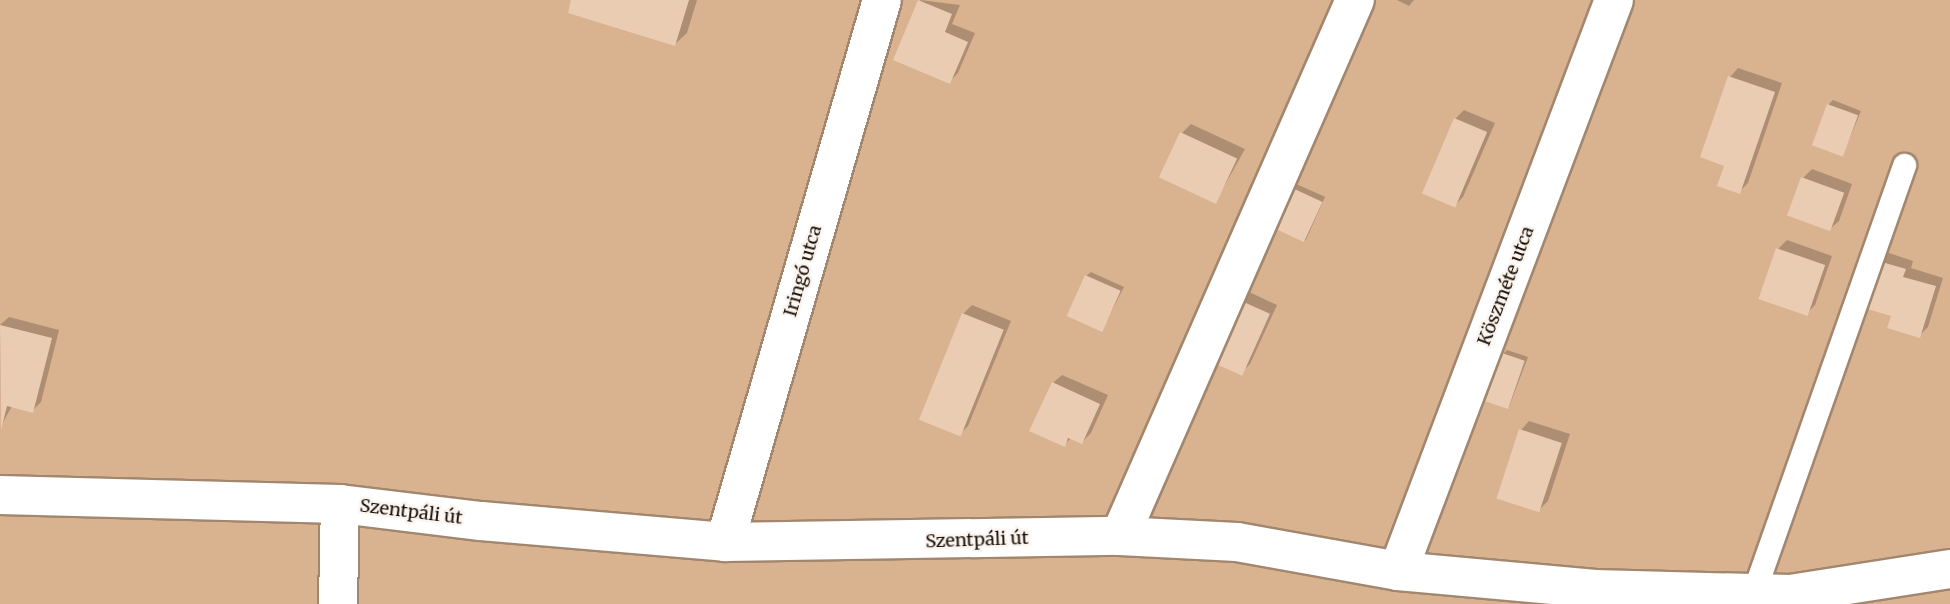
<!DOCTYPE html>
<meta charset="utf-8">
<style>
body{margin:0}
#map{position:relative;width:1950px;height:604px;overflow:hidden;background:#fce4cf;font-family:Merriweather,serif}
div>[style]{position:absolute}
.green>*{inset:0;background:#d9b290;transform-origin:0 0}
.shadow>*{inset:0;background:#0003;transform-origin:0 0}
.building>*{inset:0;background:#eaccb2;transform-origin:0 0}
.roads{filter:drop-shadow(2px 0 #a2876e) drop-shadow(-2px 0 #a2876e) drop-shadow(0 2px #a2876e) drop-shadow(0 -2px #a2876e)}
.service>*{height:23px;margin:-11.5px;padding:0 11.5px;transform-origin:11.5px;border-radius:11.5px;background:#fff}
.minor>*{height:38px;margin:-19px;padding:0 19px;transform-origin:19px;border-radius:19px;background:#fff}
span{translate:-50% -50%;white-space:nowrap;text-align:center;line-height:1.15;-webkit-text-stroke:5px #fbf4ef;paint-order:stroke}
.street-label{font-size:18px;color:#160c04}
</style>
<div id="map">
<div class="green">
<i style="left:0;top:0;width:1950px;height:604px"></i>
</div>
<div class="shadow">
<i style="clip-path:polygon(573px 0,697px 0,687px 33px,675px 44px)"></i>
<i style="clip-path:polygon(920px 0,960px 5px,952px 24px,975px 33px,958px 73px,949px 82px,895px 59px)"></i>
<i style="clip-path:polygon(1397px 0,1414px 0,1409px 6px)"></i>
<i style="clip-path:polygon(1738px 68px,1782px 83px,1748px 183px,1739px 192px,1727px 165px,1730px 77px)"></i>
<i style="clip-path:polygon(1833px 100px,1861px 111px,1843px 154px,1828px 105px)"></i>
<i style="clip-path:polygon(1464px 110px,1495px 123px,1463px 197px,1454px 206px,1455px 119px)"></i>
<i style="clip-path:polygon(1191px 124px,1245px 149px,1216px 201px,1182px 133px)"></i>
<i style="clip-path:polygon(1812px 169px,1852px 184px,1839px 221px,1830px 229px,1803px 178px)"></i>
<i style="left:1294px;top:183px;width:34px;height:48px;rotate:24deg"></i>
<i style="clip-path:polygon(1787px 240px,1832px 256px,1815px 305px,1806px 314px,1778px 249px)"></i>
<i style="clip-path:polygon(1886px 252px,1913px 261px,1911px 268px,1943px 278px,1928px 327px,1919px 336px,1893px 315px,1877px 261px)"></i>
<i style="clip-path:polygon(1091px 272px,1124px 287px,1102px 330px,1086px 276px)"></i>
<i style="clip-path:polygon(1247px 291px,1277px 305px,1250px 364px,1241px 373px,1210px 359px)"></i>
<i style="clip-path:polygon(972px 305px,1011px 321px,968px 426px,959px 435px,963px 314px)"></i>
<i style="clip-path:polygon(9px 317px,59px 330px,41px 402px,32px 411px,12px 406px,1px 426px,0 325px)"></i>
<i style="clip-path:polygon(1507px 350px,1528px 357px,1509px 407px,1503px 354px)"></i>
<i style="clip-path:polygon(1062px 375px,1108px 395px,1091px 433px,1082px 442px,1072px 437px,1064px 445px,1053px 383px)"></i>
<i style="clip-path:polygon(1529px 421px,1570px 434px,1548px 501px,1539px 510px,1521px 430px)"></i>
</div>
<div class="building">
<i style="clip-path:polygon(571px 0,689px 0,675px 46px,568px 13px)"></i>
<i style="clip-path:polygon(918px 0,952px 14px,945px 32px,968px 42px,950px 84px,893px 60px)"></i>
<i style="clip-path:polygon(1728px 76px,1775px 92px,1740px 194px,1717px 186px,1724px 166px,1700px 157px)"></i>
<i style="left:1827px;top:104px;width:33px;height:44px;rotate:20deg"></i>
<i style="left:1454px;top:118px;width:36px;height:82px;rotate:23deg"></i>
<i style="left:1180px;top:132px;width:63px;height:50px;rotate:25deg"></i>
<i style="left:1801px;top:177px;width:46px;height:41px;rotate:20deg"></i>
<i style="left:1288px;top:186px;width:38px;height:44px;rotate:25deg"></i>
<i style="left:1776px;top:248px;width:52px;height:54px;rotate:19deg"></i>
<i style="clip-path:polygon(1875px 260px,1906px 269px,1903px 277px,1936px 286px,1920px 338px,1887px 328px,1891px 316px,1861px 307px)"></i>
<i style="left:1085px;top:275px;width:39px;height:45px;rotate:24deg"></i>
<i style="left:1237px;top:299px;width:36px;height:68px;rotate:24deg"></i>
<i style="left:962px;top:313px;width:45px;height:115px;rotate:22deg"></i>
<i style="clip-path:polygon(0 325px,52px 338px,33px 413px,7px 406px,1px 430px)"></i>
<i style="left:1502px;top:353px;width:24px;height:51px;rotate:19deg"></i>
<i style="clip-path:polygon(1052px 382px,1100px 404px,1082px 444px,1068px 438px,1065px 447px,1029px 431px)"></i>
<i style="left:1519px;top:429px;width:45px;height:73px;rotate:18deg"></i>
</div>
<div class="roads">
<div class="service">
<i style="left:1753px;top:594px;width:455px;rotate:-70.6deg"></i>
</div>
<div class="minor">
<i style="left:0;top:495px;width:340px;rotate:1.5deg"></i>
<i style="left:340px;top:504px;width:142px;rotate:6.9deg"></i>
<i style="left:481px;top:521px;width:245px;rotate:4.9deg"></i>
<i style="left:725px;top:542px;width:395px;rotate:-0.9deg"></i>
<i style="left:1120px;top:536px;width:117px;rotate:2.9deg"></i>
<i style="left:1237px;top:542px;width:164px;rotate:10.2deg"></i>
<i style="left:1398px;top:571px;width:198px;rotate:5.2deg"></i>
<i style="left:1595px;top:589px;width:195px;rotate:1.5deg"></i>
<i style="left:1790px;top:594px;width:162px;rotate:-8.9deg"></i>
<i style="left:1120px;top:536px;width:585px;rotate:-66.33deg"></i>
<i style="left:725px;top:542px;width:564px;rotate:-73.85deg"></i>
<i style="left:1398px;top:571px;width:610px;rotate:-69.28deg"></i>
<i style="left:338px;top:604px;width:100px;rotate:-88.9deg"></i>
</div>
</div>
<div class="street-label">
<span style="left:803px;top:271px;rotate:-74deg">Iringó utca</span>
<span style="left:1506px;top:286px;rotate:-69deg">Köszméte utca</span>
<span style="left:411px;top:512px;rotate:7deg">Szentpáli út</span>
<span style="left:977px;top:540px;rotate:-2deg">Szentpáli út</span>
</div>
</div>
